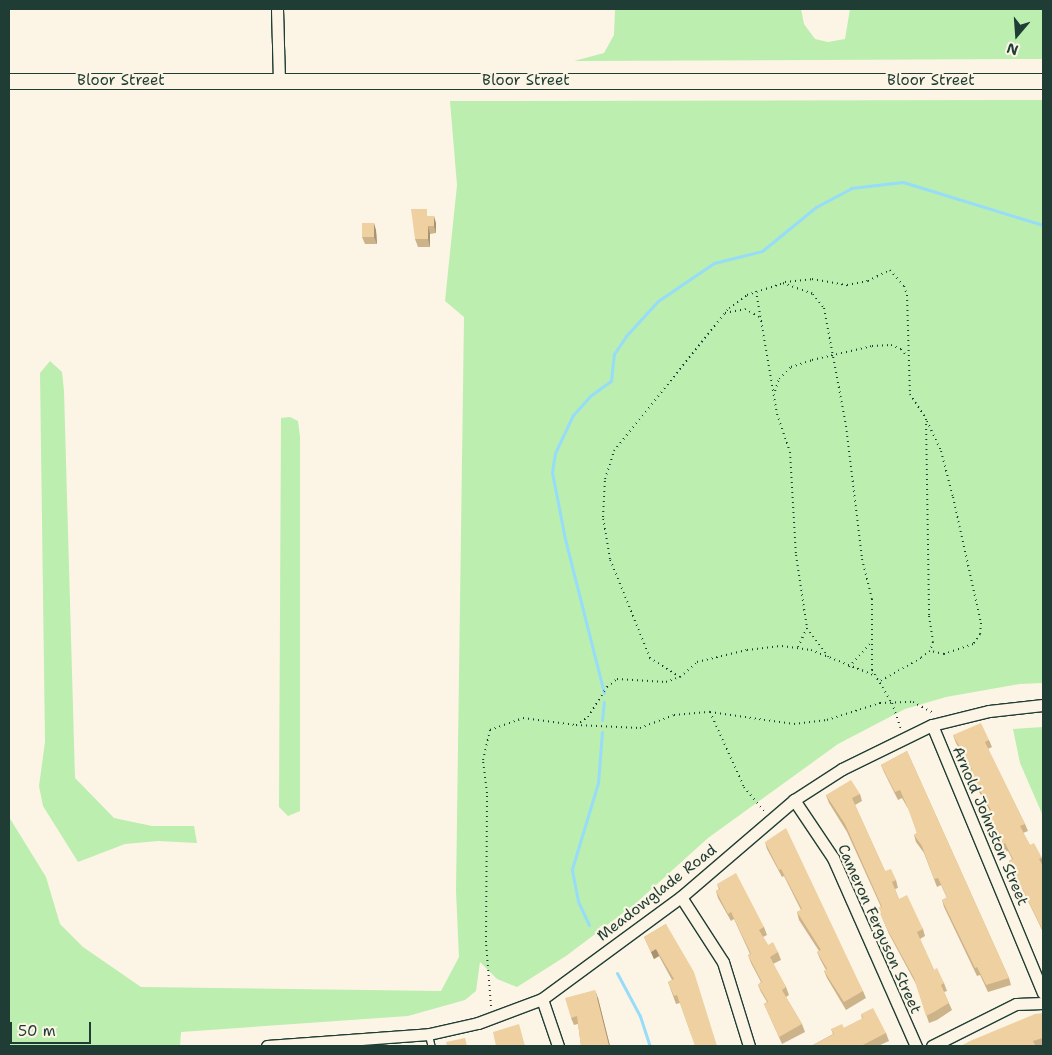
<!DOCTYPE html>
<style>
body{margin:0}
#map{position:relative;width:1052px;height:1055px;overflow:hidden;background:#fcf5e5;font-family:"Shantell Sans",sans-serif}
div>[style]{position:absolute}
.green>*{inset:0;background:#bbeeaf}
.stream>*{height:3px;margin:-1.5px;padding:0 1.5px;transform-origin:1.5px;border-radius:1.5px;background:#97dcf9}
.path>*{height:2px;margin-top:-1px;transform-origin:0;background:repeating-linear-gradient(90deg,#1f3d34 0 1px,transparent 0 5px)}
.roads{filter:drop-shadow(1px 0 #1f3d34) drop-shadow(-1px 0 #1f3d34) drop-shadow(0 1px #1f3d34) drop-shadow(0 -1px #1f3d34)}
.service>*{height:5.5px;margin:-2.75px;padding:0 2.75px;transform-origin:2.75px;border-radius:2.75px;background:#fcf5e5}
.minor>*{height:11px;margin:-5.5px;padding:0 5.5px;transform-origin:5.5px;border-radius:5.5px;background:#fcf5e5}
.secondary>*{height:15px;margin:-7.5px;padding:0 7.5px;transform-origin:7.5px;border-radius:7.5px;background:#fcf5e5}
.wall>*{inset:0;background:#cdb38a}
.shaded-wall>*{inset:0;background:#a79271}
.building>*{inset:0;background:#eed0a1;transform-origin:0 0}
span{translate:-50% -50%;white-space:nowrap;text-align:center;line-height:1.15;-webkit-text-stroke:4.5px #fcf5e5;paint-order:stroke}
.street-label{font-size:15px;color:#1f3d34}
.frame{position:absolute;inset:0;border:10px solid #1f3d34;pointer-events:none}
.north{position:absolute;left:992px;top:10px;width:50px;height:50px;-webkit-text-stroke:4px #fcf5e5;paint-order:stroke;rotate:198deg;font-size:14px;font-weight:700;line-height:20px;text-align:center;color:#1f3d34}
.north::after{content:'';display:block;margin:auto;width:18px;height:22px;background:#1f3d34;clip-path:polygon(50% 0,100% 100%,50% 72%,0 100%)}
.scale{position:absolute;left:10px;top:1022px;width:81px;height:22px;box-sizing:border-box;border:2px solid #1f3d34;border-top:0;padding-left:6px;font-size:15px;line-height:18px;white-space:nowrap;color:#1f3d34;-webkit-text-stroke:4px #fcf5e5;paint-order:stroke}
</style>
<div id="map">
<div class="green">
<i style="clip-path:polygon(615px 9px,801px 9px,804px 24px,815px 39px,828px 42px,845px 39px,850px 9px,1043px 9px,1043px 59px,574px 61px,604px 53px,614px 35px)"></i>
<i style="clip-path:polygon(1043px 100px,1043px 683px,1020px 684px,946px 697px,905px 709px,838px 744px,708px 838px,635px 904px,566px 956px,517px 987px,497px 979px,480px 962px,476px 991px,465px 1000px,408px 1016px,181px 1032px,180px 1046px,9px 1046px,9px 817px,46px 877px,60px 924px,83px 947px,141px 987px,441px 991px,459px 957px,456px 891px,464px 317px,445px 301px,457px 185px,450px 101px)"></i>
<i style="clip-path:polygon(50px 361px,62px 372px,64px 391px,75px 778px,114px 818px,152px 826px,194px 826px,197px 843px,158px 841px,125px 844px,78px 862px,43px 806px,39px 786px,45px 742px,40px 373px)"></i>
<i style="clip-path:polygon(290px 417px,298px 421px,300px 437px,300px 811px,288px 816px,279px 807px,281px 418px)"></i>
<i style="clip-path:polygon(1043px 727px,1043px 816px,1020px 763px,1013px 729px)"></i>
</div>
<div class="stream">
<i style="left:604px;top:693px;width:159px;rotate:-104.2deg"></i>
<i style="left:565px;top:539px;width:68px;rotate:-101deg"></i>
<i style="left:552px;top:472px;width:19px;rotate:-81deg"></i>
<i style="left:555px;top:453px;width:42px;rotate:-64.7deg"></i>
<i style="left:573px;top:415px;width:25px;rotate:-48deg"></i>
<i style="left:590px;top:396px;width:26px;rotate:-36deg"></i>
<i style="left:611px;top:381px;width:27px;rotate:-84deg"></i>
<i style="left:614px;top:354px;width:22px;rotate:-56deg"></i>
<i style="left:626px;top:336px;width:47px;rotate:-47.6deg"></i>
<i style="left:658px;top:301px;width:68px;rotate:-34.2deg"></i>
<i style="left:714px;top:263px;width:49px;rotate:-14deg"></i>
<i style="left:762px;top:251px;width:70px;rotate:-39.2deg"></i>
<i style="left:816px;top:207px;width:40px;rotate:-28deg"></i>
<i style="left:851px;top:188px;width:52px;rotate:-6.6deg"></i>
<i style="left:903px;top:182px;width:146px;rotate:17.1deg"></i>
<i style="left:602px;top:720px;width:18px;rotate:-84deg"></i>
<i style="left:589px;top:925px;width:26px;rotate:-115deg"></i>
<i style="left:578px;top:901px;width:33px;rotate:-101deg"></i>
<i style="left:572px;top:869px;width:90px;rotate:-73.2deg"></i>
<i style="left:598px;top:783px;width:51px;rotate:-85.5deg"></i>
<i style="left:617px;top:973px;width:49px;rotate:61.9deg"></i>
<i style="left:640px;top:1016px;width:32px;rotate:72deg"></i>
</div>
<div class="path">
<i style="left:785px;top:282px;width:27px;rotate:-6deg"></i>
<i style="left:812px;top:279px;width:36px;rotate:10deg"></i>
<i style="left:847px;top:285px;width:21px;rotate:-11deg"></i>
<i style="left:868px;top:281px;width:25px;rotate:-27deg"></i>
<i style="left:890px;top:270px;width:21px;rotate:49deg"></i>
<i style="left:904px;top:286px;width:9px;rotate:72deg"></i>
<i style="left:907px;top:295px;width:99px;rotate:88.3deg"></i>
<i style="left:910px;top:394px;width:30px;rotate:57deg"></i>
<i style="left:926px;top:419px;width:197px;rotate:89.1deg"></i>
<i style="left:929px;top:616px;width:26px;rotate:81deg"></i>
<i style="left:933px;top:642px;width:9px;rotate:108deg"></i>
<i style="left:930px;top:651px;width:11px;rotate:142deg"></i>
<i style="left:921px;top:658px;width:47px;rotate:150.7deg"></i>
<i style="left:756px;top:291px;width:125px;rotate:80.3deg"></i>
<i style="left:777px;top:414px;width:40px;rotate:71.1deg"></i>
<i style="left:790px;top:452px;width:103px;rotate:86.7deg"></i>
<i style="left:796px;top:555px;width:74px;rotate:81.4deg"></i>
<i style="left:725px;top:313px;width:20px;rotate:-11deg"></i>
<i style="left:745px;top:309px;width:18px;rotate:29deg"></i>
<i style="left:775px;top:391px;width:13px;rotate:-72deg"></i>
<i style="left:779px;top:379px;width:17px;rotate:-45deg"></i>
<i style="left:791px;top:367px;width:22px;rotate:-18deg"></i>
<i style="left:812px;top:360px;width:62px;rotate:-13.1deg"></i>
<i style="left:872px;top:346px;width:19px;rotate:-3deg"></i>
<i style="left:891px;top:345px;width:11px;rotate:22deg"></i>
<i style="left:901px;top:349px;width:9px;rotate:49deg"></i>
<i style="left:927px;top:421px;width:33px;rotate:65deg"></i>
<i style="left:941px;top:451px;width:48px;rotate:75.4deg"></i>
<i style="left:953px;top:497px;width:129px;rotate:77.5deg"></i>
<i style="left:981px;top:623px;width:11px;rotate:95deg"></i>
<i style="left:980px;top:634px;width:12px;rotate:125deg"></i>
<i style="left:973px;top:644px;width:31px;rotate:161deg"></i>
<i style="left:944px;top:654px;width:14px;rotate:-168deg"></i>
<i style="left:798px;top:647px;width:21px;rotate:-65deg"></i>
<i style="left:807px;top:628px;width:36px;rotate:53deg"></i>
<i style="left:849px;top:667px;width:31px;rotate:-48deg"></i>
<i style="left:680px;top:677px;width:23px;rotate:-41deg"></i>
<i style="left:697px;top:662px;width:51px;rotate:-13.5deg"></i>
<i style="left:747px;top:650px;width:35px;rotate:-7deg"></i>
<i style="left:782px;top:646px;width:29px;rotate:8deg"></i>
<i style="left:811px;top:650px;width:70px;rotate:21.8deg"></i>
<i style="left:710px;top:712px;width:82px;rotate:65.6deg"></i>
<i style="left:744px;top:787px;width:33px;rotate:50deg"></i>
<i style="left:576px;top:725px;width:14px;rotate:-34deg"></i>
<i style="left:588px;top:717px;width:36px;rotate:-58deg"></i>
<i style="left:607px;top:687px;width:13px;rotate:-39deg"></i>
<i style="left:617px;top:679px;width:49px;rotate:3.5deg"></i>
<i style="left:666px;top:682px;width:15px;rotate:-20deg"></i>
<i style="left:680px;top:677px;width:36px;rotate:-148deg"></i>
<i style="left:650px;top:658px;width:107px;rotate:-112deg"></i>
<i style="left:610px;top:559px;width:43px;rotate:-99.5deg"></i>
<i style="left:603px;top:517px;width:38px;rotate:-87deg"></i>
<i style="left:605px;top:479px;width:29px;rotate:-72deg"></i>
<i style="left:614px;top:451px;width:184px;rotate:-51.2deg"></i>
<i style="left:729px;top:308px;width:22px;rotate:-36deg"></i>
<i style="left:747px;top:295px;width:38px;rotate:-18deg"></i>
<i style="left:783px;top:283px;width:32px;rotate:20deg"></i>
<i style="left:813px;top:294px;width:18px;rotate:52deg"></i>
<i style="left:824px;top:308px;width:120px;rotate:79.4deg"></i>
<i style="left:846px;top:426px;width:134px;rotate:83.1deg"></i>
<i style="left:862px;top:559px;width:41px;rotate:76deg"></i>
<i style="left:872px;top:599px;width:71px;rotate:90deg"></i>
<i style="left:872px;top:670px;width:39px;rotate:59deg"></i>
<i style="left:892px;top:703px;width:28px;rotate:71deg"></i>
<i style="left:491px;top:1006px;width:64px;rotate:-94.5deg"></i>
<i style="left:486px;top:942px;width:149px;rotate:-89.6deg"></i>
<i style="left:487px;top:793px;width:33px;rotate:-97deg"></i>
<i style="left:483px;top:760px;width:31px;rotate:-77deg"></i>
<i style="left:490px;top:730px;width:35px;rotate:-20deg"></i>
<i style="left:523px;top:718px;width:53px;rotate:7.5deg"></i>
<i style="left:576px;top:725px;width:64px;rotate:2.7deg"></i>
<i style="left:640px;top:728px;width:36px;rotate:-21deg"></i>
<i style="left:674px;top:715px;width:36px;rotate:-5deg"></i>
<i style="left:710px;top:712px;width:85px;rotate:8.1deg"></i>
<i style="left:794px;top:724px;width:33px;rotate:-7deg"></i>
<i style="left:827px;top:720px;width:56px;rotate:-17.8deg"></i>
<i style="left:880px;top:703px;width:33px;rotate:-2deg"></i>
<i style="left:913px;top:702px;width:24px;rotate:28deg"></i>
</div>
<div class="roads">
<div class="service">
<i style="left:429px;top:1034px;width:12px;rotate:76deg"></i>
</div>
<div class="minor">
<i style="left:277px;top:9px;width:72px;rotate:88.4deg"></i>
<i style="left:932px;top:725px;width:290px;rotate:67.5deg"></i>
<i style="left:794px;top:800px;width:70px;rotate:56.1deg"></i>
<i style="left:833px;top:858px;width:206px;rotate:66.2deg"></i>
<i style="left:681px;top:897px;width:77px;rotate:57.1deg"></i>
<i style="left:723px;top:962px;width:88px;rotate:72.8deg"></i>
<i style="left:542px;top:999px;width:50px;rotate:71.2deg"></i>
<i style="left:267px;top:1046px;width:162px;rotate:-4.2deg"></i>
<i style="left:429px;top:1034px;width:50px;rotate:-12.7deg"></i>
<i style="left:478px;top:1023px;width:68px;rotate:-20.6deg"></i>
<i style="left:542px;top:999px;width:172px;rotate:-36.3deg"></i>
<i style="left:681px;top:897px;width:149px;rotate:-40.6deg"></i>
<i style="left:794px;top:800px;width:57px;rotate:-32.9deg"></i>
<i style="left:842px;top:769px;width:100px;rotate:-26.1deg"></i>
<i style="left:932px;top:725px;width:59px;rotate:-13.8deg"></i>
<i style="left:989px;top:711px;width:54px;rotate:-6.3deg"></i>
<i style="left:932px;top:1046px;width:94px;rotate:-26.6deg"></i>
<i style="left:1016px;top:1004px;width:27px;rotate:-2deg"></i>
</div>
<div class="secondary">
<i style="left:9px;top:81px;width:1034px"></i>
</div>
</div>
<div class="wall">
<i style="clip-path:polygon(430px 216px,436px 223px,436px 233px,430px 234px,430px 247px,418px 247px,415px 239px)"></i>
<i style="clip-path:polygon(376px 230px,377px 244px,365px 244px,362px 237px)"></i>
<i style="clip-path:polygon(953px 735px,989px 740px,992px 747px,988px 749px,1025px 824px,1028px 831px,1023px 833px,1030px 845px,1042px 858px,1043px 862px,1043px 932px,1012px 868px,1009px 861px,1012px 859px,1008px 851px,1005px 852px,987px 812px,990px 811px,971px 778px,969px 771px,971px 770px,956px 743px)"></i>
<i style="clip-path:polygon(907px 751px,1009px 978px,1011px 985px,988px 992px,980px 975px,977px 976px,944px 907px,942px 900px,947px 898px,941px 885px,937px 887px,924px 853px,916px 842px,914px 835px,917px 833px,910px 812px,902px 798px,898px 800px,884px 772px,881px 765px)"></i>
<i style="clip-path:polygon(860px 794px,862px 801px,855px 805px,885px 871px,896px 880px,898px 888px,895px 889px,899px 899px,923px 929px,925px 936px,920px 939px,934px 970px,944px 983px,947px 991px,944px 992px,952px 1010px,937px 1020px,929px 1023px,916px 984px,889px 934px,878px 908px,881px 907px,847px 832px,829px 803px,826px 795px)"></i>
<i style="clip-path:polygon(765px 842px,863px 991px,866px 998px,846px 1010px,827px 978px,824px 971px,826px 970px,820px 959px,817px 952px,819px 951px,799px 920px,797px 912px,801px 910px,784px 876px,782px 877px,767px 849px)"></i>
<i style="clip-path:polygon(717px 884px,764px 927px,767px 935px,763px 937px,768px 945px,778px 952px,781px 960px,773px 964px,786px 987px,789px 995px,786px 997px,802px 1024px,805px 1032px,782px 1044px,764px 1004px,767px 1002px,761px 992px,758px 985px,761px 982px,751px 963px,748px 955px,750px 954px,734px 919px,731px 921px,718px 898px,716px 891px,719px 889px)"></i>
<i style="clip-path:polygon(666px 924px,692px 1037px,680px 1003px,676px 1004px,668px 982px,672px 980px,659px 956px,654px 959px,644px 937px)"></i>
<i style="clip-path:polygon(598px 998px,610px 1046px,581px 1046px,578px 1024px,574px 1025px,571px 1018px)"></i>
<i style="clip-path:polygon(1043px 1013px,1043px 1046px,961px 1046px)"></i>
<i style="clip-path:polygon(861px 1014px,886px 1033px,889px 1041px,878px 1046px,811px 1046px,833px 1034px,831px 1029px,844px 1028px,862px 1019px)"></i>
</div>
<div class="shaded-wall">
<i style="clip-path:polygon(434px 216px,436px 223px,436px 233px,434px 226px)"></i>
<i style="clip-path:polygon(374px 223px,376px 230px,377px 244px,374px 237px)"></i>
<i style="clip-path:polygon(428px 226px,430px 234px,430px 247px,428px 239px)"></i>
<i style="clip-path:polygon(656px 949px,659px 956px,654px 959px,651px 952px)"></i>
<i style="clip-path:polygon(595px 990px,598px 998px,610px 1046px,609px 1046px)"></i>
</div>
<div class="building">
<i style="clip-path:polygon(411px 209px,427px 209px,427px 216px,434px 216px,434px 226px,428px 226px,428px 239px,415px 239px)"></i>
<i style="left:362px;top:223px;width:12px;height:14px"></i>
<i style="clip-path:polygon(981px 723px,989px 740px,985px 742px,1025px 824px,1020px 826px,1030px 845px,1034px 843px,1042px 858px,1039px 859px,1043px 866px,1043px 931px,1009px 861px,1013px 859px,1005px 843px,1002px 845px,987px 812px,991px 810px,969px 771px,972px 769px,953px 735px)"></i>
<i style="clip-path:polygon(907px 751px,1009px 978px,986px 985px,977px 967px,975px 968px,942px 900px,947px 897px,938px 878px,934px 879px,922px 846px,914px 835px,917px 833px,907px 806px,900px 790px,895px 792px,881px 765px)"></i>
<i style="clip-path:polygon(851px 780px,860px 794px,852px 798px,885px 871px,891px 869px,896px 880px,892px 882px,899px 899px,907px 895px,923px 929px,917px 932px,934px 970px,937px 968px,944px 983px,941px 985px,949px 1003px,934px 1012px,926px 1016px,914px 978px,886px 927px,878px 908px,882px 907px,845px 824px,826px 795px)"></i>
<i style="clip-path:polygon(786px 828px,863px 991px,844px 1002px,824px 971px,827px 969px,817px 952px,821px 950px,797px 912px,802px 909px,781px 869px,779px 870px,765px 842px)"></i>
<i style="clip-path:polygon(736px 873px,764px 927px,759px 930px,768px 945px,773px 942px,778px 952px,770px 957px,786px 987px,782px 990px,802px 1024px,779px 1037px,764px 1004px,768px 1002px,758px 985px,762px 982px,748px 955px,751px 954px,731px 912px,728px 914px,716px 891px,720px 889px,717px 884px)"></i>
<i style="clip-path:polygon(666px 924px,694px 972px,717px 1046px,695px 1046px,677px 995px,674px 996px,668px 982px,674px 979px,656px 949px,651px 952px,644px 937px)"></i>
<i style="clip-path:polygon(595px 990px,609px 1046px,581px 1046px,577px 1016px,571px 1018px,565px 998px)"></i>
<i style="clip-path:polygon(873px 1008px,886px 1033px,861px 1046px,811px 1046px,834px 1034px,831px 1029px,842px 1024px,844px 1028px,863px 1018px,861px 1014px)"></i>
<i style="clip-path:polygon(1043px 1013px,1043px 1038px,1033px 1041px,1035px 1045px,1033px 1046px,961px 1046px,970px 1041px,1035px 1014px)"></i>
<i style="clip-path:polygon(519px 1024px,525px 1046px,501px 1046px,501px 1045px,496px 1046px,493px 1032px)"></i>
<i style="clip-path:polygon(465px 1038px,467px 1046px,447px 1046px,446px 1042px)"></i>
</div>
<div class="street-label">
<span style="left:121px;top:81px">Bloor Street</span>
<span style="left:526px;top:81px">Bloor Street</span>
<span style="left:931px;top:81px">Bloor Street</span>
<span style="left:990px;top:826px;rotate:67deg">Arnold Johnston Street</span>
<span style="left:657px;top:893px;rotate:-38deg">Meadowglade Road</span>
<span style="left:879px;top:929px;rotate:66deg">Cameron Ferguson Street</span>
</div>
<div class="frame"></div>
<div class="north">N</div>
<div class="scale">50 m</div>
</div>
